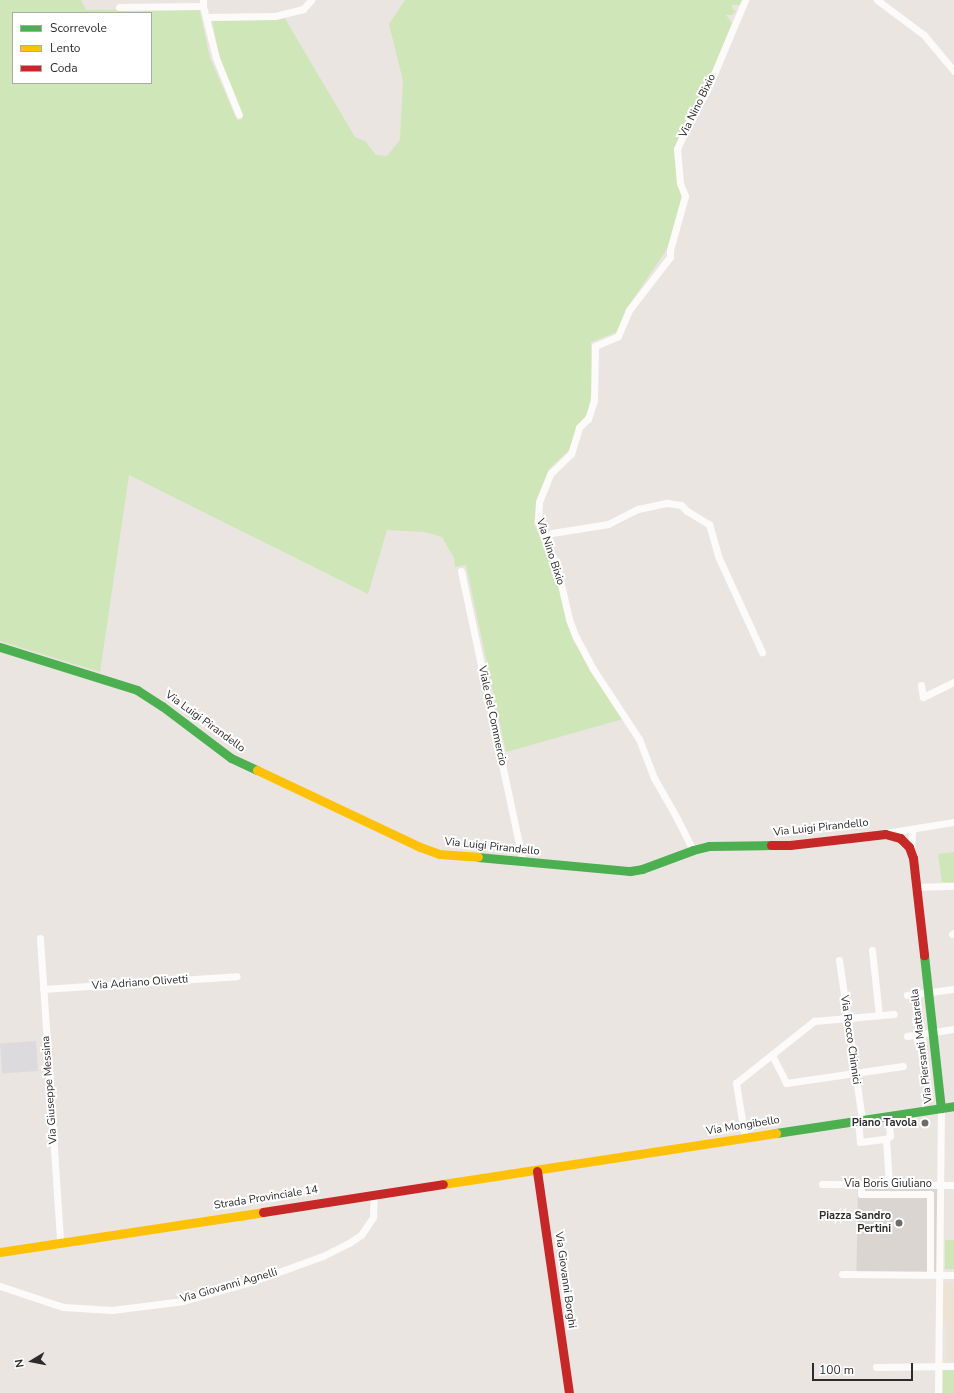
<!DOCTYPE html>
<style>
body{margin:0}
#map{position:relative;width:954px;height:1393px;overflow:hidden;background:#eae5e1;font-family:"Nunito Sans",sans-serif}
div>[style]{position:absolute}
.industrial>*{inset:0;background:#dddadd;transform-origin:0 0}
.education>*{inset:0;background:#ede3d5}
.green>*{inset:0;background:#cee6b8;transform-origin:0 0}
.plaza>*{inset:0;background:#dad5d1;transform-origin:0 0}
.street>*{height:7px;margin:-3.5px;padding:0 3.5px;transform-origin:3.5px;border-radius:3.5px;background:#fcfbfa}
.fast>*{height:9px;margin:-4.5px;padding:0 4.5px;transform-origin:4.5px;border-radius:4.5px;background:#4caf50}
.slow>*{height:9px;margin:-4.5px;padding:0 4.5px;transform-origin:4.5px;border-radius:4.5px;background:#ffc107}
.jam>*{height:9px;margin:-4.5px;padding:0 4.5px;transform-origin:4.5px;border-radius:4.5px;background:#c62828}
.dots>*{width:11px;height:11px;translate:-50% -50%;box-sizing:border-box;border:2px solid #fff;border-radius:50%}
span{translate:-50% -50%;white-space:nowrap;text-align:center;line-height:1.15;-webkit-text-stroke:4px #fff;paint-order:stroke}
.street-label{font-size:11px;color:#2b2b2b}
.poi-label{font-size:11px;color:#2b2b2b;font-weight:700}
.right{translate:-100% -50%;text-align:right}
.legend{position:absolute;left:12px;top:12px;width:140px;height:72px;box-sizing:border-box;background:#fff;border:1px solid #aaa;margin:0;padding:5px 7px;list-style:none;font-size:12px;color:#2b2b2b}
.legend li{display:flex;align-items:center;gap:8px;height:20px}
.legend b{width:20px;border:1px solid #aaa}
.north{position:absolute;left:12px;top:1341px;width:40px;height:40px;-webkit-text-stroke:3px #fff;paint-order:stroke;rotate:260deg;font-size:11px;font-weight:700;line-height:16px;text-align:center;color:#2b2b2b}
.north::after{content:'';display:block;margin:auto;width:14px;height:18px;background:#2b2b2b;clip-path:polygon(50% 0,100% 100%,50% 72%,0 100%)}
.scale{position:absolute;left:812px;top:1363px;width:101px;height:18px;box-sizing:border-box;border:2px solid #2b2b2b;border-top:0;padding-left:5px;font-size:12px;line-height:14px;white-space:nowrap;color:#2b2b2b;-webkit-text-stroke:3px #fff;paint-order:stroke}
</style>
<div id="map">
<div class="industrial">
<i style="left:36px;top:1041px;width:30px;height:36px;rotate:86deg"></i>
</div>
<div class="education">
<i style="clip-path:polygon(943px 1282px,954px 1282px,954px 1361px,947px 1361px,947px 1322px,943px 1321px)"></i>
</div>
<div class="green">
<i style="clip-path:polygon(evenodd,0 0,81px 0,86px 10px,199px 8px,210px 58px,237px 120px,243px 119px,220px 59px,212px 21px,271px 20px,284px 17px,355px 137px,365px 141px,376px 155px,387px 156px,400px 140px,403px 81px,389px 24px,405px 0,743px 0,740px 5px,732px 5px,733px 10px,736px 11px,732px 15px,726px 15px,732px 23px,705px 91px,674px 149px,677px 183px,683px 196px,667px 249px,627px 308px,617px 332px,591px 342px,592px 392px,587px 414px,578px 425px,569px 450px,549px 469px,537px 498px,534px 524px,558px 576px,573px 640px,623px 719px,506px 752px,466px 565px,455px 567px,454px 558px,442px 537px,425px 532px,387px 530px,368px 594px,129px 475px,100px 672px,0 641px,0 0,13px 13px,151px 13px,151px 83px,13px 83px,13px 13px)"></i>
<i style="clip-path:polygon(954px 852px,954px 883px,942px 882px,938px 854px)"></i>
<i style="left:945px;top:1240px;width:9px;height:29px"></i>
<i style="left:943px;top:1370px;width:11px;height:23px"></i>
</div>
<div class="plaza">
<i style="left:858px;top:1184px;width:82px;height:90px;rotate:1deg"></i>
</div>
<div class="street">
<i style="left:203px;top:0;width:6px;rotate:90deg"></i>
<i style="left:203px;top:6px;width:54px;rotate:76deg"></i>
<i style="left:216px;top:58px;width:61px;rotate:68deg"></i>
<i style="left:877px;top:0;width:59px;rotate:36.7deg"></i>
<i style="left:924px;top:35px;width:47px;rotate:50.2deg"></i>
<i style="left:119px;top:7px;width:84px;rotate:-0.7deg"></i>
<i style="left:206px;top:17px;width:69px;rotate:-0.8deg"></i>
<i style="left:275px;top:16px;width:29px;rotate:-14deg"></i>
<i style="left:303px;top:9px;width:12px;rotate:-48deg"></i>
<i style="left:545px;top:537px;width:8px;rotate:-30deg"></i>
<i style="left:552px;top:533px;width:57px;rotate:-9.1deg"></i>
<i style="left:608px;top:524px;width:34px;rotate:-27deg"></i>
<i style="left:638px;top:509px;width:30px;rotate:-12deg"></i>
<i style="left:667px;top:503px;width:14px;rotate:8deg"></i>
<i style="left:681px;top:505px;width:8px;rotate:45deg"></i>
<i style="left:687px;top:511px;width:26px;rotate:31deg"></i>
<i style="left:709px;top:524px;width:33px;rotate:74deg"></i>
<i style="left:718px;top:556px;width:106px;rotate:65.4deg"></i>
<i style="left:461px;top:571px;width:298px;rotate:78deg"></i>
<i style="left:921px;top:685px;width:12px;rotate:81deg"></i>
<i style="left:923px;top:697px;width:34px;rotate:-26deg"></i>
<i style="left:885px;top:833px;width:70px;rotate:-9.1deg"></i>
<i style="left:693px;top:850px;width:34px;rotate:-117deg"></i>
<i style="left:678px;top:820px;width:48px;rotate:-119.7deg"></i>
<i style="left:654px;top:778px;width:42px;rotate:-111deg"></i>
<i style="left:639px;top:739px;width:84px;rotate:-123.3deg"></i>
<i style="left:593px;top:669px;width:38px;rotate:-118deg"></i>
<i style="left:575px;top:635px;width:17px;rotate:-111deg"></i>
<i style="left:569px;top:619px;width:53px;rotate:-103deg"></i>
<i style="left:557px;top:567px;width:50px;rotate:-112.4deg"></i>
<i style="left:538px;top:521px;width:19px;rotate:-87deg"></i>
<i style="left:539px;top:502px;width:31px;rotate:-68deg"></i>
<i style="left:551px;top:473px;width:28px;rotate:-44deg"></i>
<i style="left:571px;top:454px;width:28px;rotate:-73deg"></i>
<i style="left:579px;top:427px;width:12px;rotate:-42deg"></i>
<i style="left:588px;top:419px;width:20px;rotate:-72deg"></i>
<i style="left:594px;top:400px;width:54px;rotate:-88.9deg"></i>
<i style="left:595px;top:346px;width:25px;rotate:-23deg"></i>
<i style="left:618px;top:336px;width:28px;rotate:-67deg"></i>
<i style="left:629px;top:310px;width:67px;rotate:-52.3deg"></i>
<i style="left:670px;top:257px;width:7px;rotate:-90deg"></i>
<i style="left:670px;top:250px;width:56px;rotate:-74.5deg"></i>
<i style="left:685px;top:196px;width:14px;rotate:-111deg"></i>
<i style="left:680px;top:183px;width:34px;rotate:-95deg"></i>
<i style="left:677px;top:149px;width:40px;rotate:-66.6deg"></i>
<i style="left:693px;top:112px;width:23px;rotate:-56deg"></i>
<i style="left:706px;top:93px;width:101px;rotate:-67.2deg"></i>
<i style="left:911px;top:851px;width:22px;rotate:-87deg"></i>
<i style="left:916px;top:887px;width:38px;rotate:-2deg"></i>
<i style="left:952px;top:934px;width:2px;rotate:-27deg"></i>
<i style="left:40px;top:938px;width:306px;rotate:86.2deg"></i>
<i style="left:872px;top:950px;width:65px;rotate:83.9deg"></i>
<i style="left:839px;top:960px;width:161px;rotate:81.8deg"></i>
<i style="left:43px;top:989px;width:194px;rotate:-3.8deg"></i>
<i style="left:907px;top:995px;width:47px;rotate:-7.3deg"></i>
<i style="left:907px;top:1036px;width:48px;rotate:-8.5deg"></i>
<i style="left:772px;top:1055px;width:31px;rotate:63deg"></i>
<i style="left:786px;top:1083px;width:118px;rotate:-8.3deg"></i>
<i style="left:888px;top:1116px;width:20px;rotate:84deg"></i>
<i style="left:890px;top:1136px;width:5px;rotate:143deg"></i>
<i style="left:886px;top:1139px;width:45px;rotate:86.2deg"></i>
<i style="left:858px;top:1120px;width:22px;rotate:85deg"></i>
<i style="left:860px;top:1142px;width:26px;rotate:-7deg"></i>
<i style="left:745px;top:1139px;width:57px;rotate:-99.1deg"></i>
<i style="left:736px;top:1083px;width:100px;rotate:-38.5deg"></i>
<i style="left:814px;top:1021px;width:80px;rotate:-5deg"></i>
<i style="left:822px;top:1184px;width:132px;rotate:0.4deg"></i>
<i style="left:861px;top:1184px;width:10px;rotate:90deg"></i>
<i style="left:861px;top:1194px;width:69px"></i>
<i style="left:930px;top:1194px;width:80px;rotate:90deg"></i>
<i style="left:842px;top:1274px;width:112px;rotate:0.5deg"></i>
<i style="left:0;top:1286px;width:66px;rotate:18.4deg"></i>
<i style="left:63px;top:1307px;width:49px;rotate:3.5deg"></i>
<i style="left:112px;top:1310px;width:72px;rotate:-7.2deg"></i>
<i style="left:183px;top:1301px;width:71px;rotate:-15.6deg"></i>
<i style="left:251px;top:1282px;width:77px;rotate:-19.9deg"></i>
<i style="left:323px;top:1256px;width:29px;rotate:-27deg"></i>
<i style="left:349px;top:1243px;width:14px;rotate:-34deg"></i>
<i style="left:361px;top:1235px;width:22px;rotate:-56deg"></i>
<i style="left:373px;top:1217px;width:23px;rotate:-88deg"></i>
<i style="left:876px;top:1367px;width:78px;rotate:-0.7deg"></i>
<i style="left:938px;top:1393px;width:285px;rotate:-89.4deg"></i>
</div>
<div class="fast">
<i style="left:0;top:647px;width:144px;rotate:17.4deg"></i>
<i style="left:137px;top:690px;width:30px;rotate:33deg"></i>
<i style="left:162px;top:706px;width:86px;rotate:37deg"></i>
<i style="left:231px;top:758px;width:29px;rotate:25deg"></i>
<i style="left:478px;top:857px;width:153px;rotate:5.3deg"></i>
<i style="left:630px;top:871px;width:12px;rotate:-9deg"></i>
<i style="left:642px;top:869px;width:54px;rotate:-20.4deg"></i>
<i style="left:693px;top:850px;width:16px;rotate:-14deg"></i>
<i style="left:709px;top:846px;width:62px;rotate:-0.9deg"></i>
<i style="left:924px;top:955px;width:154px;rotate:83.7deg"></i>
<i style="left:776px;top:1133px;width:180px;rotate:-8.6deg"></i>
</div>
<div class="slow">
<i style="left:257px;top:770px;width:180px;rotate:25.3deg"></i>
<i style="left:420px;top:847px;width:20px;rotate:20deg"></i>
<i style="left:439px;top:854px;width:39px;rotate:4deg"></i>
<i style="left:443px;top:1184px;width:337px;rotate:-8.7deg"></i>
<i style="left:0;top:1252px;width:266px;rotate:-8.6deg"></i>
</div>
<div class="jam">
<i style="left:771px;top:845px;width:19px"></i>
<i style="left:790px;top:845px;width:96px;rotate:-6.6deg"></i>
<i style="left:885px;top:834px;width:16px;rotate:15deg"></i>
<i style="left:900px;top:838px;width:13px;rotate:45deg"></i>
<i style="left:909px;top:847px;width:12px;rotate:70deg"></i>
<i style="left:913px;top:858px;width:98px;rotate:83.5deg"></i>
<i style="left:537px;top:1171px;width:224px;rotate:81.8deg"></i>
<i style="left:263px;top:1212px;width:182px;rotate:-8.8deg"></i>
</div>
<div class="dots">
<i style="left:925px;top:1123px;background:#6e6c6b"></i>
<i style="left:899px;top:1223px;background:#6e6c6b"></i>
</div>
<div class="street-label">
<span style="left:698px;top:106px;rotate:-64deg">Via Nino Bixio</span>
<span style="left:550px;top:552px;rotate:72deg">Via Nino Bixio</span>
<span style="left:492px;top:716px;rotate:78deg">Viale del Commercio</span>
<span style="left:205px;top:722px;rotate:36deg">Via Luigi Pirandello</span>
<span style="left:821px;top:828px;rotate:-6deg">Via Luigi Pirandello</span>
<span style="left:492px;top:847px;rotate:6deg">Via Luigi Pirandello</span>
<span style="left:140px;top:983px;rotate:-4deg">Via Adriano Olivetti</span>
<span style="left:850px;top:1040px;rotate:82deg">Via Rocco Chinnici</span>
<span style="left:922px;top:1046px;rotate:-97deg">Via Piersanti Mattarella</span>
<span style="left:50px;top:1090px;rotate:-94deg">Via Giuseppe Messina</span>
<span style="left:743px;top:1126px;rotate:-9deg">Via Mongibello</span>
<span style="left:888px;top:1184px">Via Boris Giuliano</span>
<span style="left:266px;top:1198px;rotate:-9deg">Strada Provinciale 14</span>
<span style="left:565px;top:1280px;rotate:82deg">Via Giovanni Borghi</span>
<span style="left:229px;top:1286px;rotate:-16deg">Via Giovanni Agnelli</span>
</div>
<div class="poi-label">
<span class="right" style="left:917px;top:1123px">Piano Tavola</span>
<span class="right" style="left:891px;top:1223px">Piazza Sandro<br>Pertini</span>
</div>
<ul class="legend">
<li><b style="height:5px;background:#4caf50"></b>Scorrevole</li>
<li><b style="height:5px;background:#ffc107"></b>Lento</li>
<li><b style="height:5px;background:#c62828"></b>Coda</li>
</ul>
<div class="north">N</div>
<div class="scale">100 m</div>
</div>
